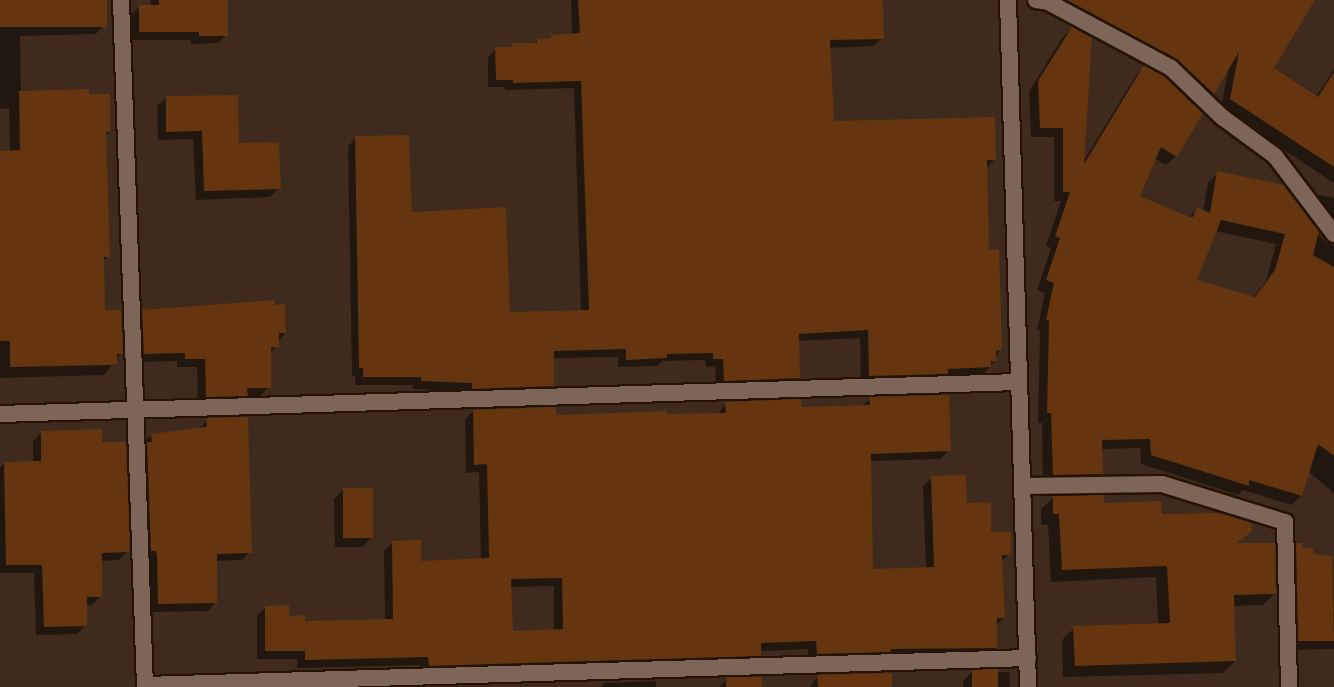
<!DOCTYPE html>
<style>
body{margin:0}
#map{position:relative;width:1334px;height:687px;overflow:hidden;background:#3f2b1d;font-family:"Sofia Sans Condensed",sans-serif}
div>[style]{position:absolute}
.shadow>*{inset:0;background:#0007}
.building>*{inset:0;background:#64350f;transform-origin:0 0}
.roads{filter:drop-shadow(2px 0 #251306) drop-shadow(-2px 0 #251306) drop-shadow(0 2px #251306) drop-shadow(0 -2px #251306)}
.minor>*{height:16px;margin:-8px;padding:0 8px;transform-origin:8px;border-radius:8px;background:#7d6658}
span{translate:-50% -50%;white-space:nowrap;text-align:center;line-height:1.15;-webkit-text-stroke:4.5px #342114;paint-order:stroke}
</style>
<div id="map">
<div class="shadow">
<i style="clip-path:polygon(0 0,105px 0,106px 23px,96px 34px,20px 36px,21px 92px,87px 96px,109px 132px,105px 136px,108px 256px,102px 262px,103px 312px,121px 354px,104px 375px,0 378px,0 153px,10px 152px,9px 108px,0 109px)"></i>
<i style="clip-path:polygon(151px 0,226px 0,226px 35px,218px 43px,191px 44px,191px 40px,131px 40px,131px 15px,140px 6px,151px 6px)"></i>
<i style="clip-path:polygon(571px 0,881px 0,882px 38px,874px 46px,828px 48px,833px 123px,995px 159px,986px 168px,988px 251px,1000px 350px,990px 367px,982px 375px,861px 384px,860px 338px,797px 341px,798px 378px,790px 386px,716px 388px,715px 366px,706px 367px,705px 360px,662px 361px,657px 366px,618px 367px,618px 357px,552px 358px,553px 385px,545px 394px,464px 396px,464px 391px,413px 389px,413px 385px,355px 385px,355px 376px,352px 376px,348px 146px,356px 138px,410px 213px,508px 314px,581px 311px,574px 88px,505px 90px,505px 87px,488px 87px,488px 57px,496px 49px,534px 44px,538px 40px,549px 40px,552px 36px,572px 35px)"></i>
<i style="clip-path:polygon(1086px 0,1314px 0,1272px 68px,1316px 97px,1334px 69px,1334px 183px,1221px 109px,1229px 66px,1212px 94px,1203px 103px,1167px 68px,1074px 19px)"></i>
<i style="clip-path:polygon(evenodd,1072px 28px,1083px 162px,1135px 77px,1144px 67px,1176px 156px,1166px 165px,1155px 159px,1138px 197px,1189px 217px,1197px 209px,1203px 211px,1208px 182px,1218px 173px,1283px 187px,1325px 242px,1334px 246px,1334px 493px,1308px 471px,1301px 496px,1291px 505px,1243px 490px,1238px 495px,1141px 464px,1140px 448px,1101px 449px,1101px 474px,1092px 483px,1043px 484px,1042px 423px,1038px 423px,1040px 330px,1037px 330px,1045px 293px,1037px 290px,1051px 248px,1046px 246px,1061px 201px,1054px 201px,1054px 137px,1031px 137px,1029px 92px,1062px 38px,1072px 28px,1215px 231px,1276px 244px,1266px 281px,1253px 298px,1195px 281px,1215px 231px)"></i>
<i style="clip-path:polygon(166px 98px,237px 145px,279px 188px,270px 197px,196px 200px,193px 139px,158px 140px,157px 106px)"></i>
<i style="clip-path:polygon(1316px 194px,1334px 198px,1334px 241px,1307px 203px)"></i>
<i style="clip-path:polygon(274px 302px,285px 333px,269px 355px,269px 387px,260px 396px,245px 396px,237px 404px,198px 405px,197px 367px,177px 367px,177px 361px,136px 362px,134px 320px,143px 311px)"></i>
<i style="clip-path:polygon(evenodd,870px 399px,949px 450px,940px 459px,870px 461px,872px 571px,926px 569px,923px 486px,932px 478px,965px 504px,1009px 554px,1001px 562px,1004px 618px,995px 626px,996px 648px,987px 657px,808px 662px,808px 649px,760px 651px,760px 655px,751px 664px,420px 674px,420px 665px,297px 668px,297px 659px,257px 659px,257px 616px,266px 607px,304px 623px,385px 621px,384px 551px,392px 543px,419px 562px,481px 560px,479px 472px,466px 473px,465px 420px,473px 411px,556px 416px,717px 415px,726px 403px,799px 408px,862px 406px,870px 399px,554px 586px,554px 631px,512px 632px,510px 587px,554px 586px)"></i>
<i style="clip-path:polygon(207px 420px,250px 552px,242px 560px,215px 561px,216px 602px,208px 611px,151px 612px,143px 443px,151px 435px,199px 429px)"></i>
<i style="clip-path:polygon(41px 433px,100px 444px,128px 551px,119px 560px,100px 561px,101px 596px,92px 605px,86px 605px,86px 625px,77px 634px,36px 635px,34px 573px,0 573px,0 468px,4px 463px,33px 463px,33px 441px)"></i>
<i style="clip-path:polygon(343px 490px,372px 537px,363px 547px,335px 547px,334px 499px)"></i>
<i style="clip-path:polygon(1053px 498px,1250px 531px,1236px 545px,1275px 593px,1263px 605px,1233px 606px,1235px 661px,1223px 673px,1063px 677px,1062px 640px,1074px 628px,1158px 625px,1156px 577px,1051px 582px,1048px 525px,1041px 525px,1041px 509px)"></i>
<i style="clip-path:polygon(1297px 545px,1312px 555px,1334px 613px,1334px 649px,1290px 650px,1288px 554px)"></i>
<i style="clip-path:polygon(972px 672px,1009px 672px,1010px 687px,963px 687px,963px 681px)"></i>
<i style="clip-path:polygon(818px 676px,891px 687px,810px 687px)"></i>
<i style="clip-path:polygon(727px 679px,761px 687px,719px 687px)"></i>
<i style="clip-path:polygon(656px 681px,656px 687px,601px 687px,605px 683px)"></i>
</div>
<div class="building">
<i style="left:0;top:0;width:107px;height:27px"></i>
<i style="clip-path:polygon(159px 0,228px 0,228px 36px,199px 36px,199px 32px,139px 32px,139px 5px,159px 5px)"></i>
<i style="clip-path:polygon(578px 0,883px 0,884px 39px,830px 40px,834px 121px,995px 117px,996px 160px,987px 160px,989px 250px,999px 249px,1002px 350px,996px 351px,996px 361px,991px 361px,991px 367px,948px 369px,948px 374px,869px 376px,868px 330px,799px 334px,800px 378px,724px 381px,723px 359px,713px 359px,713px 353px,667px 354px,667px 358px,626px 360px,626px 349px,554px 351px,554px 386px,472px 389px,472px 383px,421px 381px,421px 377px,363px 377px,363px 368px,359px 368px,355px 136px,409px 135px,412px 212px,506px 207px,510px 312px,589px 310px,581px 81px,513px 83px,513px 80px,496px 80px,495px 47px,512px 47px,512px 43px,537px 43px,537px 39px,551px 38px,551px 35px,580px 33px)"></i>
<i style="clip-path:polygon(1066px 0,1315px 0,1274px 68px,1318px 97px,1334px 72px,1334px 167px,1230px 99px,1239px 52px,1214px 94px,1176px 59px)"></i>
<i style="clip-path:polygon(evenodd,1072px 27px,1092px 38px,1084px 164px,1144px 65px,1165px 77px,1203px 113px,1177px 157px,1161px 147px,1140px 196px,1187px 216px,1193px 217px,1197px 207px,1210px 213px,1217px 171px,1284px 185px,1319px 231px,1313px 255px,1334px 267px,1334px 456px,1318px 444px,1302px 496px,1249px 480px,1249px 486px,1151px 455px,1150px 439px,1102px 440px,1103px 474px,1053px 475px,1051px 413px,1047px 413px,1049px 321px,1046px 320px,1054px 283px,1046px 280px,1060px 238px,1055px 236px,1070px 192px,1063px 192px,1063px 128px,1040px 128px,1038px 81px,1072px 27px,1221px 220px,1285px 234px,1275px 270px,1255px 297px,1197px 280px,1221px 220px)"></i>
<i style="clip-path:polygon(89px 89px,89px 94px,110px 94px,110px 132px,106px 132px,110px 257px,104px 257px,105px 310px,121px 310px,123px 354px,117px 354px,117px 364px,110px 365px,10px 367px,10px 341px,0 341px,0 151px,20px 150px,19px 91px)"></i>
<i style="clip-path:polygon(238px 95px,239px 143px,279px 142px,281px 189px,204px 191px,202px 131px,166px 132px,166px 96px)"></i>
<i style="clip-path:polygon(275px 300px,275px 305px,285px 304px,286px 333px,279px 333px,279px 347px,271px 347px,271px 388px,247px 388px,248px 396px,206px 397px,205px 359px,185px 359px,185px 353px,144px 354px,142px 310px)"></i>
<i style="clip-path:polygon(evenodd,949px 395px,951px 451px,871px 454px,873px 569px,934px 567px,931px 476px,966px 475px,967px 503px,991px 502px,991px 532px,1011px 532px,1011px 555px,1002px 555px,1005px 618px,997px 618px,997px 648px,891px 649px,891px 652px,817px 654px,816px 641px,761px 643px,761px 656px,429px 666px,428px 657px,305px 660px,305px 651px,265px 651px,265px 606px,289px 605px,289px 616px,305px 615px,305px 621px,393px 619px,392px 541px,421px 540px,421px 561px,489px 558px,487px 464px,474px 465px,473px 410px,555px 407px,557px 415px,667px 411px,667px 414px,726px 413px,725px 402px,801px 399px,801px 407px,870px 405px,869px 397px,949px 395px,562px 578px,563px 629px,513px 631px,511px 579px,562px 578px)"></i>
<i style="clip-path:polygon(248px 417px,252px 553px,217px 554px,217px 603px,158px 604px,157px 555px,156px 551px,151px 551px,147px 442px,152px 442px,151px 434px,207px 427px,206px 418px)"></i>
<i style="clip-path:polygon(102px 429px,102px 442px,126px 442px,130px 552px,102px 553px,102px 597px,87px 597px,87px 626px,44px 627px,42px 565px,6px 565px,4px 462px,41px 461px,41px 431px)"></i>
<i style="left:343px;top:488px;width:30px;height:50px"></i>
<i style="clip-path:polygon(1104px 495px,1104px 503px,1161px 501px,1162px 514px,1220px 513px,1251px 523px,1252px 531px,1237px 543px,1275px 543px,1276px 594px,1234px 595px,1236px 661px,1075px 666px,1073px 626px,1170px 623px,1167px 566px,1062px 570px,1059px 514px,1053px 514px,1053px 496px)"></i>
<i style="clip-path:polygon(1296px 543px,1302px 543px,1302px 548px,1313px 548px,1313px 554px,1332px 556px,1334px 641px,1298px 641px)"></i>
<i style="left:998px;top:669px;width:18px;height:26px;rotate:90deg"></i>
<i style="clip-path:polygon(892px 673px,892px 687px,818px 687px,817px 675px)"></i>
<i style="left:762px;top:677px;width:10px;height:36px;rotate:90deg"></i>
</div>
<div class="roads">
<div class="minor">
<i style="left:121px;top:0;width:687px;rotate:88deg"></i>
<i style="left:1008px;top:0;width:687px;rotate:88.33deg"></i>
<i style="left:1036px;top:0;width:12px;rotate:9deg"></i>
<i style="left:1048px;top:2px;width:140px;rotate:28.2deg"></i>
<i style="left:1171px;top:68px;width:71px;rotate:43.9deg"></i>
<i style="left:1222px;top:117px;width:66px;rotate:36.3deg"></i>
<i style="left:1275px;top:156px;width:98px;rotate:52.9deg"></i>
<i style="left:0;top:414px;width:1019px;rotate:-1.8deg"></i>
<i style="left:1023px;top:486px;width:139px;rotate:-0.8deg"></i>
<i style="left:1162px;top:484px;width:129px;rotate:17.2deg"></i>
<i style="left:1285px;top:522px;width:165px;rotate:88.6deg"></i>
<i style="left:145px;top:685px;width:883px;rotate:-1.75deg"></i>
</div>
</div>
</div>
